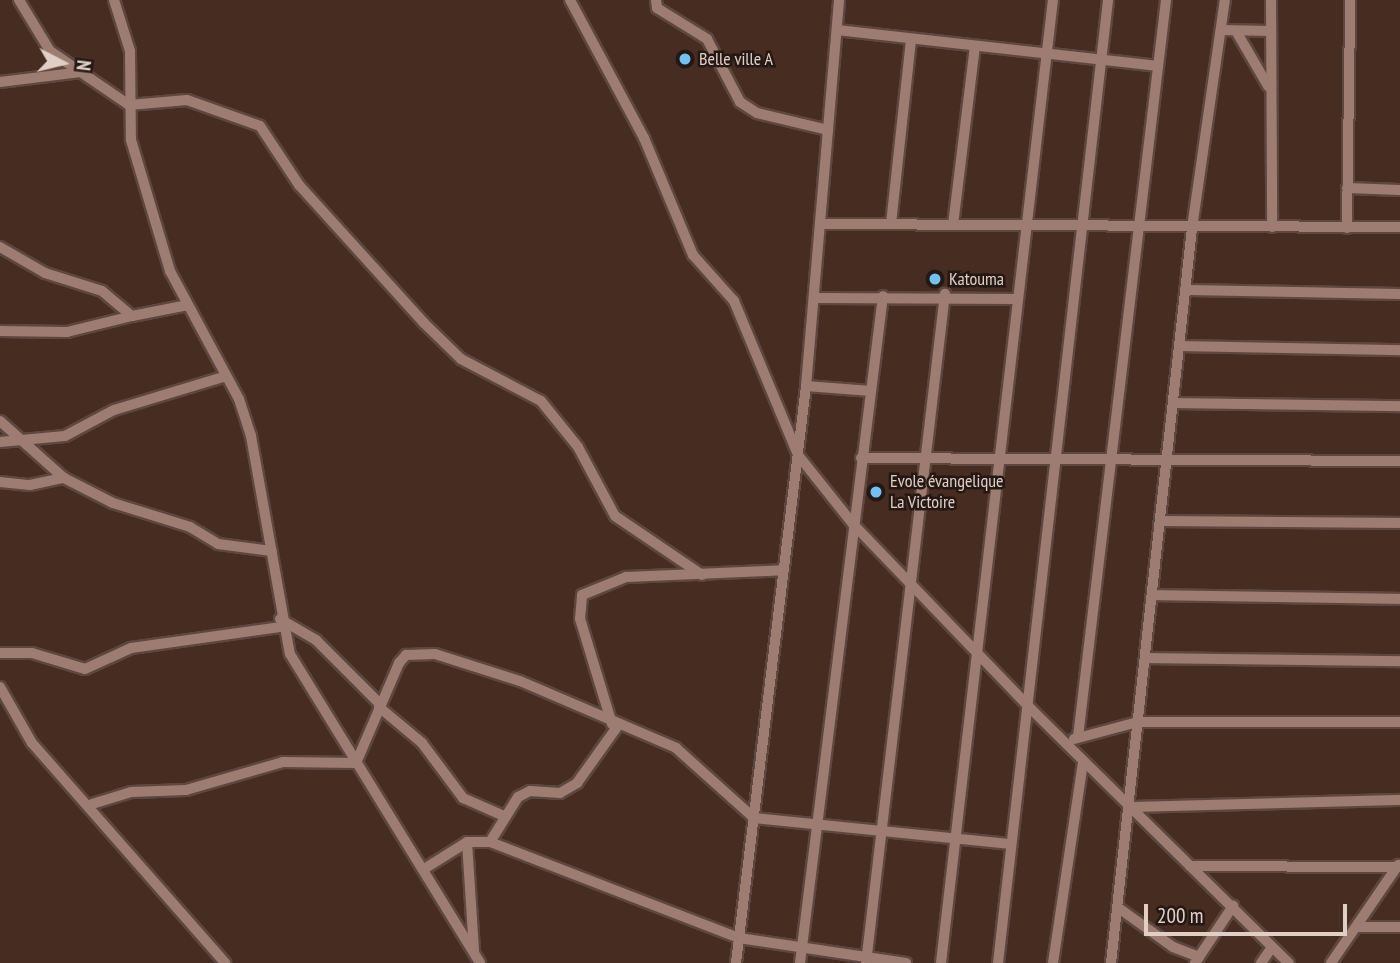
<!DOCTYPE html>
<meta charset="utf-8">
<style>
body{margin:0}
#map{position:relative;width:1400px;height:963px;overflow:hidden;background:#462c21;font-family:"PT Sans Narrow",sans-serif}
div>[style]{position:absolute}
.roads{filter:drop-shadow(2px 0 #5e473f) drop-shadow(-2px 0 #5e473f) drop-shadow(0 2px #5e473f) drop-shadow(0 -2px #5e473f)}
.minor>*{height:10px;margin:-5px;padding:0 5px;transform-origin:5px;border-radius:5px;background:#9d7d71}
.dots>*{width:19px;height:19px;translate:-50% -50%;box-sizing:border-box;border:4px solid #241813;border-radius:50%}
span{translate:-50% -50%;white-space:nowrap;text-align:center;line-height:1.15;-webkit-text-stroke:5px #241813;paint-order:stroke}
.poi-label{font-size:18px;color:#e0cec7}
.left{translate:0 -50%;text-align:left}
.north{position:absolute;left:28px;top:28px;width:70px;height:70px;-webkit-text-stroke:5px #241813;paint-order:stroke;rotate:97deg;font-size:19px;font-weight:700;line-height:28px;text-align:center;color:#e0cec7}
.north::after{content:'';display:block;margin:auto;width:24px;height:32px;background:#e0cec7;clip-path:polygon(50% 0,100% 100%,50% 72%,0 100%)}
.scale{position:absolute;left:1144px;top:904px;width:203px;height:32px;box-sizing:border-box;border:4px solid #e0cec7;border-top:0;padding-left:9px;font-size:21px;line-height:24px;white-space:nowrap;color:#e0cec7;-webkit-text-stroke:5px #241813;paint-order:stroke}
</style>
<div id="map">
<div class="roads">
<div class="minor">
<i style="left:19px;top:0;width:60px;rotate:58.7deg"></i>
<i style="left:50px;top:51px;width:96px;rotate:34.4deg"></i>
<i style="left:129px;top:105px;width:58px;rotate:-4.9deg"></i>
<i style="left:187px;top:100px;width:77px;rotate:19.6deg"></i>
<i style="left:260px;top:126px;width:71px;rotate:56.5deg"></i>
<i style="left:299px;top:185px;width:186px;rotate:47.8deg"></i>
<i style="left:424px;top:323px;width:52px;rotate:44.2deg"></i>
<i style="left:461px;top:359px;width:90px;rotate:27.7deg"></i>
<i style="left:541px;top:401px;width:59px;rotate:51.2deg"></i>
<i style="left:578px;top:447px;width:78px;rotate:61.8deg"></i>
<i style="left:615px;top:516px;width:105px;rotate:34.1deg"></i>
<i style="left:114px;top:0;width:53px;rotate:72.6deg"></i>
<i style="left:130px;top:51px;width:89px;rotate:89.4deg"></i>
<i style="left:131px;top:140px;width:137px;rotate:73.4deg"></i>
<i style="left:170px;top:271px;width:145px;rotate:61.7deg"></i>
<i style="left:239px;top:399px;width:39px;rotate:72deg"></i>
<i style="left:251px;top:436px;width:221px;rotate:79.9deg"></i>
<i style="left:290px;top:654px;width:363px;rotate:58.4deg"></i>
<i style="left:570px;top:0;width:157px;rotate:61.8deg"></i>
<i style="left:644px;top:138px;width:127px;rotate:67.3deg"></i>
<i style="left:693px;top:255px;width:62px;rotate:48.3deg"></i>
<i style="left:734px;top:301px;width:167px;rotate:67.4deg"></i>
<i style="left:798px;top:455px;width:88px;rotate:51.4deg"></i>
<i style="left:853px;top:524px;width:257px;rotate:46.1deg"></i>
<i style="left:1031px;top:709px;width:362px;rotate:44.6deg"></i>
<i style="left:656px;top:0;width:8px;rotate:83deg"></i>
<i style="left:657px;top:8px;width:59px;rotate:31.8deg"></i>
<i style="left:707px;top:39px;width:71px;rotate:62.4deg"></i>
<i style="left:740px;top:102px;width:20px;rotate:33deg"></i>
<i style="left:757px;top:113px;width:73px;rotate:13.5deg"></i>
<i style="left:1271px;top:0;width:227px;rotate:89.7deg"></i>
<i style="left:837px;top:30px;width:321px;rotate:6.4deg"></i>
<i style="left:1221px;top:30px;width:50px;rotate:1.1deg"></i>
<i style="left:1236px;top:31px;width:64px;rotate:59.8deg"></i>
<i style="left:0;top:82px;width:83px;rotate:-7deg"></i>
<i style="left:1347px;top:188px;width:53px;rotate:2.2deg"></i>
<i style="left:820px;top:224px;width:580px;rotate:0.3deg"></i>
<i style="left:891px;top:224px;width:186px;rotate:-83.8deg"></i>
<i style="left:953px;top:225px;width:180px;rotate:-83deg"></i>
<i style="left:1347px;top:228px;width:228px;rotate:-89.2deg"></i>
<i style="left:0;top:247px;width:52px;rotate:30deg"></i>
<i style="left:45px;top:273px;width:60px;rotate:17.5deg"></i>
<i style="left:102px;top:291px;width:39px;rotate:40deg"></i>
<i style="left:132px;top:316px;width:57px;rotate:-11.1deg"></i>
<i style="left:1189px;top:290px;width:211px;rotate:1.1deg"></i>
<i style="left:815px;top:298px;width:201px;rotate:0.3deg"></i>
<i style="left:0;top:331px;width:67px;rotate:0.9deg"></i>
<i style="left:67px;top:332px;width:67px;rotate:-13.8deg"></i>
<i style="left:1183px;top:346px;width:217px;rotate:1.1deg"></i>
<i style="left:806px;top:386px;width:65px;rotate:4.4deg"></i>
<i style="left:1177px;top:403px;width:223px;rotate:0.8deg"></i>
<i style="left:0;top:421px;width:86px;rotate:41.7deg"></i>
<i style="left:64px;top:478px;width:55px;rotate:27deg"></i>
<i style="left:113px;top:503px;width:81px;rotate:17.3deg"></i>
<i style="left:190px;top:527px;width:33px;rotate:31deg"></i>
<i style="left:218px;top:544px;width:54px;rotate:7.4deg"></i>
<i style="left:0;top:442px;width:65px;rotate:-5.3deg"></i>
<i style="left:65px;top:436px;width:55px;rotate:-28deg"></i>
<i style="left:114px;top:410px;width:114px;rotate:-16.8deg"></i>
<i style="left:861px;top:458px;width:539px;rotate:0.32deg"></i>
<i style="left:0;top:482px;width:30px;rotate:6deg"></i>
<i style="left:30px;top:485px;width:35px;rotate:-12deg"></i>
<i style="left:1164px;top:521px;width:236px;rotate:0.5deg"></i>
<i style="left:1153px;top:595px;width:247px;rotate:0.9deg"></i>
<i style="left:280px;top:619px;width:42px;rotate:30.3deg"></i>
<i style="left:316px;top:640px;width:91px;rotate:45deg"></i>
<i style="left:0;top:653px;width:32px"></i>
<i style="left:32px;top:653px;width:55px;rotate:16.8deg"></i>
<i style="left:85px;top:669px;width:51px;rotate:-24.5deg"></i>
<i style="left:131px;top:648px;width:150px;rotate:-8deg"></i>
<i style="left:1146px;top:658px;width:254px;rotate:0.7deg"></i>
<i style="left:0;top:687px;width:64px;rotate:60.3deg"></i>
<i style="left:32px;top:743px;width:293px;rotate:48.7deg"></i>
<i style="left:379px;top:707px;width:56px;rotate:39.9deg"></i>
<i style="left:422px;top:743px;width:69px;rotate:53.3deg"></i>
<i style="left:463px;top:798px;width:45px;rotate:23.7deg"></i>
<i style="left:612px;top:724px;width:110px;rotate:-106.9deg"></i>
<i style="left:580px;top:619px;width:24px;rotate:-85deg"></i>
<i style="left:582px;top:595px;width:48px;rotate:-22.2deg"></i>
<i style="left:626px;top:577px;width:158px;rotate:-2.5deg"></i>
<i style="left:1078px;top:737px;width:742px;rotate:-83.19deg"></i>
<i style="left:1074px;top:739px;width:66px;rotate:-14.9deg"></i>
<i style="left:1138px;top:722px;width:262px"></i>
<i style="left:92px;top:804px;width:41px;rotate:-17.1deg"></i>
<i style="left:131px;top:792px;width:55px;rotate:-2.1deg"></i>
<i style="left:186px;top:790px;width:101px;rotate:-16.1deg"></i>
<i style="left:283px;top:762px;width:73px;rotate:0.8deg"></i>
<i style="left:356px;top:763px;width:109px;rotate:-66.7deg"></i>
<i style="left:399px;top:663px;width:11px;rotate:-49deg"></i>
<i style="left:406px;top:655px;width:29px;rotate:-2deg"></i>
<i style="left:435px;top:654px;width:89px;rotate:17.6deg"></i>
<i style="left:520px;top:681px;width:170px;rotate:23.2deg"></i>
<i style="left:676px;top:748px;width:105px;rotate:41.9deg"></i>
<i style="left:754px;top:818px;width:256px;rotate:5.8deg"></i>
<i style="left:1128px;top:807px;width:272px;rotate:-1.5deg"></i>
<i style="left:467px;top:842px;width:109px;rotate:86.3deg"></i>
<i style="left:490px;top:842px;width:53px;rotate:-58.1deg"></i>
<i style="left:518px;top:797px;width:13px;rotate:-27deg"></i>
<i style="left:530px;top:791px;width:30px;rotate:4deg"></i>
<i style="left:560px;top:793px;width:20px;rotate:-30deg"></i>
<i style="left:577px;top:783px;width:69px;rotate:-54.5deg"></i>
<i style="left:1190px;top:866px;width:210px;rotate:0.3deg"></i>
<i style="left:424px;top:869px;width:51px;rotate:-32.1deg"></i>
<i style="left:467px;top:842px;width:23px"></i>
<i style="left:490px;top:842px;width:267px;rotate:21.1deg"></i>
<i style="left:739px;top:938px;width:169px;rotate:8.5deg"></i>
<i style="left:1120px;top:909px;width:65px;rotate:35.6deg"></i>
<i style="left:1173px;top:947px;width:28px;rotate:21deg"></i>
<i style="left:1359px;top:927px;width:41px"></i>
<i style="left:736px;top:963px;width:581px;rotate:-83.08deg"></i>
<i style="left:806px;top:386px;width:387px;rotate:-85.1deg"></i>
<i style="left:800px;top:963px;width:672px;rotate:-82.91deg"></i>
<i style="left:866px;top:963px;width:674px;rotate:-83.27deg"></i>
<i style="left:941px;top:963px;width:969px;rotate:-83.37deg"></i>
<i style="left:998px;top:963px;width:969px;rotate:-83.48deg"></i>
<i style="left:1053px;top:963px;width:203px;rotate:-81.5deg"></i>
<i style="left:1111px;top:963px;width:739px;rotate:-83.71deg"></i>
<i style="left:1192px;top:228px;width:230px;rotate:-81.8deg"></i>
<i style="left:1195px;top:963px;width:69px;rotate:-56.3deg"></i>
<i style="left:1261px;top:963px;width:19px;rotate:-55deg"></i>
<i style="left:1331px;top:963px;width:119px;rotate:-55.6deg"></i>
</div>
</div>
<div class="dots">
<i style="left:685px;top:59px;background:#71c1f5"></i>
<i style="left:935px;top:279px;background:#71c1f5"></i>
<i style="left:876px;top:492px;background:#71c1f5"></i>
</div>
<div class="poi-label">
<span class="left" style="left:699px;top:59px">Belle ville A</span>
<span class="left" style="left:949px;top:279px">Katouma</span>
<span class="left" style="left:890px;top:492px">Evole évangelique<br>La Victoire</span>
</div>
<div class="north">N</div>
<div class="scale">200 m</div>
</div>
